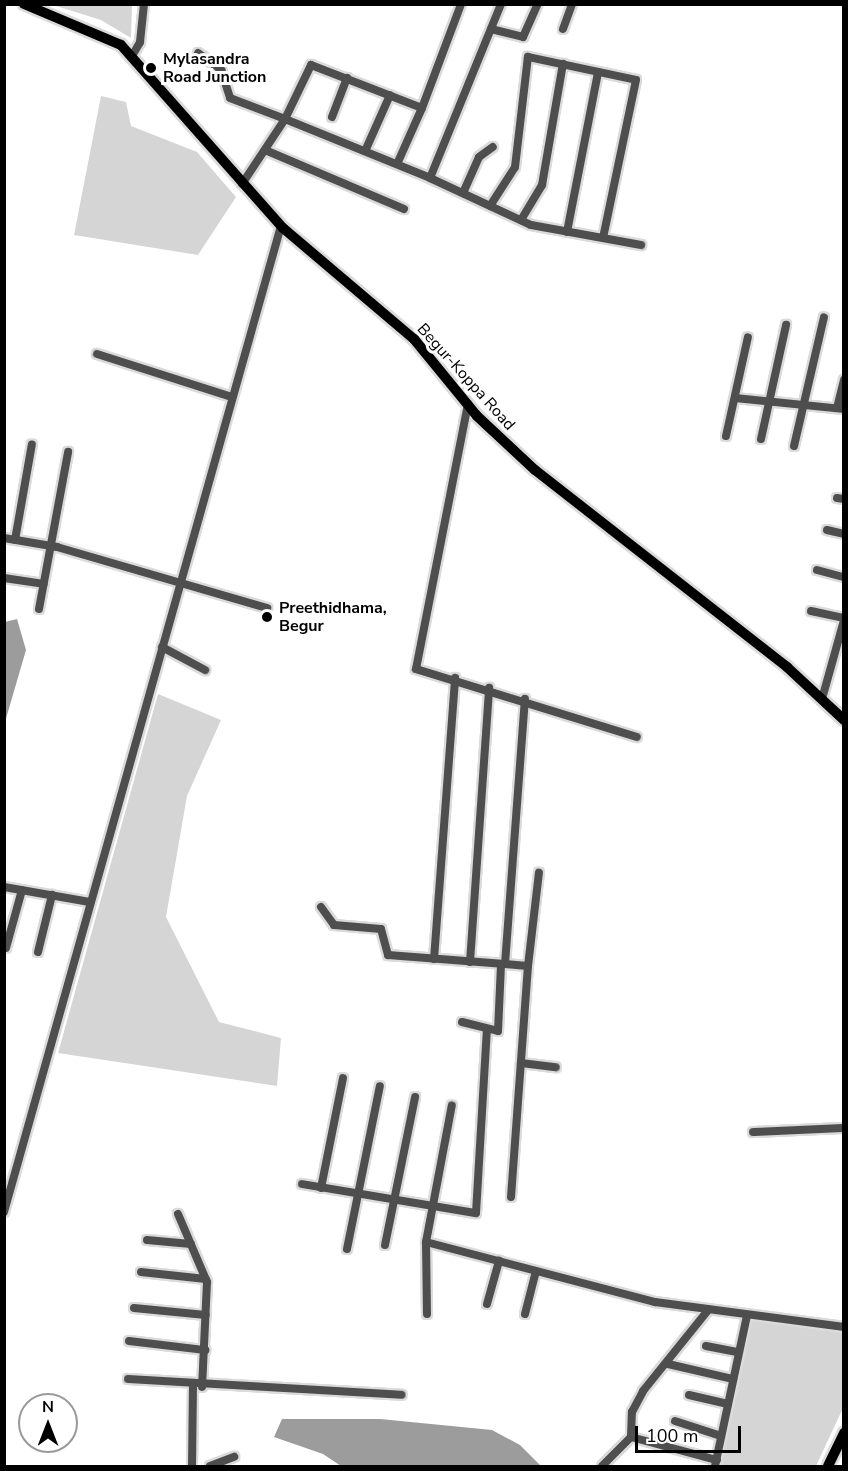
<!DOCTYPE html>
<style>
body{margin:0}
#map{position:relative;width:848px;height:1471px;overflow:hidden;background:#fff;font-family:"Nunito Sans",sans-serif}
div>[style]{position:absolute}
.green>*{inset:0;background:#d5d5d5}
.water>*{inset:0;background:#9c9c9c}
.roads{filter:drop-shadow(2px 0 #dbdbdb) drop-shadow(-2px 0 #dbdbdb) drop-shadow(0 2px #dbdbdb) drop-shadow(0 -2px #dbdbdb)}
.minor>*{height:8px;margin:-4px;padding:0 4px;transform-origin:4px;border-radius:4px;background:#4e4e4e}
.major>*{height:10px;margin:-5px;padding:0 5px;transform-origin:5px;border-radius:5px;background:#000}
.dots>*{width:16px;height:16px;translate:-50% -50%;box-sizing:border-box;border:3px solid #fff;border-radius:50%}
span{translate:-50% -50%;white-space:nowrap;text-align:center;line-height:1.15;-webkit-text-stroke:6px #fff;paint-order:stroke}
.poi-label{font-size:16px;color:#000;font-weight:700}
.left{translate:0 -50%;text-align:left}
.street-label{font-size:16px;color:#000}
.frame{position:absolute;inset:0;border:6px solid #000;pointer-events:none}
.north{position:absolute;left:18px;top:1393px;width:60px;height:60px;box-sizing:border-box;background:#fff;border:2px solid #999;border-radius:50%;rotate:0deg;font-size:16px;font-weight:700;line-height:24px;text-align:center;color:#000}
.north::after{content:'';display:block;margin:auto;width:21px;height:27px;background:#000;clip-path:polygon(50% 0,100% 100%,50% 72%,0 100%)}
.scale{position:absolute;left:635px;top:1426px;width:106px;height:27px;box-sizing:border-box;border:3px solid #000;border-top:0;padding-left:8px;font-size:18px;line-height:21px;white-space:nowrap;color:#000;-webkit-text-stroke:4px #fff;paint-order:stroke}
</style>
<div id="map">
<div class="green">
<i style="clip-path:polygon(53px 5px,132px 5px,131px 38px,101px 20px)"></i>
<i style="clip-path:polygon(101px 96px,126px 102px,131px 126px,197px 152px,236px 197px,198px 255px,74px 235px)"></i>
<i style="clip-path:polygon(158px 694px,221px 720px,187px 796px,166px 917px,219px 1022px,281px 1038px,277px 1086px,58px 1053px)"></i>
<i style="clip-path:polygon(757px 1318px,843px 1332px,843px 1408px,816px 1466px,720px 1466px,748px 1322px)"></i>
</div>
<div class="water">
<i style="clip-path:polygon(17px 619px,26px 650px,5px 722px,5px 622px)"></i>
<i style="clip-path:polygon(282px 1419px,380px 1419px,492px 1430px,520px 1445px,541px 1466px,341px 1466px,323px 1454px,274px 1437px)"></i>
</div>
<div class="roads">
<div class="minor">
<i style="left:491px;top:29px;width:33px;rotate:14deg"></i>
<i style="left:523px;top:37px;width:36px;rotate:-66deg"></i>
<i style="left:563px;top:29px;width:27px;rotate:-70deg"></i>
<i style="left:198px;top:53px;width:29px;rotate:36deg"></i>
<i style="left:221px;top:70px;width:29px;rotate:72deg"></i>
<i style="left:230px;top:98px;width:59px;rotate:20.9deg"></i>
<i style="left:285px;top:119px;width:60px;rotate:-64.3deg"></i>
<i style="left:311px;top:65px;width:119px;rotate:21.2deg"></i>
<i style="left:422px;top:108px;width:59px;rotate:114deg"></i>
<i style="left:132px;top:56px;width:16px;rotate:-60deg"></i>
<i style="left:140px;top:42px;width:38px;rotate:-84deg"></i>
<i style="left:422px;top:108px;width:111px;rotate:-69.4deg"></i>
<i style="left:332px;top:117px;width:42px;rotate:-69deg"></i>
<i style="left:366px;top:149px;width:59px;rotate:-66deg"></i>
<i style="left:265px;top:150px;width:151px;rotate:23deg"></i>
<i style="left:430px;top:178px;width:111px;rotate:25deg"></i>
<i style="left:531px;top:225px;width:112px;rotate:10.3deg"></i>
<i style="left:242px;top:184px;width:78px;rotate:-56.5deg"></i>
<i style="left:285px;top:119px;width:157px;rotate:22.1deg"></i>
<i style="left:430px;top:178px;width:188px;rotate:-67.8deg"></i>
<i style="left:463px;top:193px;width:39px;rotate:-66deg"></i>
<i style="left:479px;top:157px;width:17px;rotate:-36deg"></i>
<i style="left:490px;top:206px;width:46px;rotate:-57.3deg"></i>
<i style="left:515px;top:167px;width:111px;rotate:-83.3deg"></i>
<i style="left:528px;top:57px;width:110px;rotate:12deg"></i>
<i style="left:636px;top:80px;width:161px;rotate:101.8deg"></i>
<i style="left:521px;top:220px;width:41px;rotate:-59deg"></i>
<i style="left:542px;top:185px;width:123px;rotate:-80.2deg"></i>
<i style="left:567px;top:232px;width:163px;rotate:-79deg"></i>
<i style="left:97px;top:354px;width:142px;rotate:17.7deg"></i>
<i style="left:735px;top:398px;width:110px;rotate:5.8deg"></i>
<i style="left:468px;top:404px;width:270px;rotate:101.1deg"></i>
<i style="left:416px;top:669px;width:231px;rotate:17.1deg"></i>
<i style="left:837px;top:408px;width:29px;rotate:-76deg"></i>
<i style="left:726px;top:436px;width:101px;rotate:-77.5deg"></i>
<i style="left:761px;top:439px;width:117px;rotate:-77.6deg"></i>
<i style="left:794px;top:446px;width:132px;rotate:-76.9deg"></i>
<i style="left:837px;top:498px;width:7px;rotate:8deg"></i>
<i style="left:827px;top:530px;width:17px;rotate:13deg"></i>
<i style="left:4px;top:538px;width:54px;rotate:9.6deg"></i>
<i style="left:57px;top:547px;width:219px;rotate:16.2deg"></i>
<i style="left:15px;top:540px;width:97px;rotate:-80deg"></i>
<i style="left:817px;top:570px;width:28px;rotate:15deg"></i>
<i style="left:4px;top:578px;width:40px;rotate:8.5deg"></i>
<i style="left:39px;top:609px;width:160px;rotate:-79.5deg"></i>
<i style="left:811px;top:611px;width:34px;rotate:12deg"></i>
<i style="left:162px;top:647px;width:49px;rotate:28.1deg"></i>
<i style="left:822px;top:699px;width:82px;rotate:-74.4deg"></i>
<i style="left:4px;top:887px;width:87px;rotate:9.9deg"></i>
<i style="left:321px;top:907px;width:22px;rotate:54deg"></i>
<i style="left:334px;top:925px;width:47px;rotate:4.9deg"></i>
<i style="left:381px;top:929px;width:27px;rotate:75deg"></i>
<i style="left:388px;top:955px;width:117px;rotate:4.4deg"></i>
<i style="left:505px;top:964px;width:266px;rotate:-85.7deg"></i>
<i style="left:6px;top:948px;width:60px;rotate:-74.6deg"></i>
<i style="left:38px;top:952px;width:59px;rotate:-76.2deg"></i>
<i style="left:434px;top:959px;width:282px;rotate:-85.7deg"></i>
<i style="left:470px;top:962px;width:275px;rotate:-86deg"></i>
<i style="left:505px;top:964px;width:23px;rotate:5deg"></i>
<i style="left:528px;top:966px;width:94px;rotate:-83.3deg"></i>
<i style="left:462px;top:1022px;width:37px;rotate:14deg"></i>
<i style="left:498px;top:1031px;width:67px;rotate:-87.4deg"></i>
<i style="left:521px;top:1063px;width:35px;rotate:7deg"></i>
<i style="left:753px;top:1132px;width:91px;rotate:-2.5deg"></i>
<i style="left:302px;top:1184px;width:176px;rotate:9.5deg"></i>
<i style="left:476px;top:1213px;width:183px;rotate:-86.6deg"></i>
<i style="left:321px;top:1188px;width:112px;rotate:-78.7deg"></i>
<i style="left:511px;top:1197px;width:232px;rotate:-85.8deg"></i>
<i style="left:4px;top:1212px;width:1024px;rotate:-74.31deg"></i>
<i style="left:178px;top:1214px;width:74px;rotate:66.9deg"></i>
<i style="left:207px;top:1282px;width:105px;rotate:92.7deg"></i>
<i style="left:147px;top:1240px;width:44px;rotate:5.2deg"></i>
<i style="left:426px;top:1242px;width:237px;rotate:14.7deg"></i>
<i style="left:655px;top:1302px;width:191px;rotate:7.5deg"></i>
<i style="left:385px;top:1245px;width:151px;rotate:-78.5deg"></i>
<i style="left:347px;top:1249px;width:166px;rotate:-78.6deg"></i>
<i style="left:141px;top:1272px;width:65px;rotate:6.1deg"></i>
<i style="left:487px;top:1304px;width:45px;rotate:-74.4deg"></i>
<i style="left:134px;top:1308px;width:72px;rotate:5.6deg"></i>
<i style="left:427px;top:1314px;width:72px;rotate:-90.8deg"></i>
<i style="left:426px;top:1242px;width:139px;rotate:-79.3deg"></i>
<i style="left:525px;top:1314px;width:44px;rotate:-75.7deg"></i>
<i style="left:129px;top:1341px;width:77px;rotate:6.8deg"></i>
<i style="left:706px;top:1346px;width:33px;rotate:11deg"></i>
<i style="left:668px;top:1364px;width:67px;rotate:13deg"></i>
<i style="left:128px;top:1379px;width:274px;rotate:3.3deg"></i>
<i style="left:689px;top:1395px;width:40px;rotate:13deg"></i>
<i style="left:675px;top:1421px;width:48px;rotate:18.1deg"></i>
<i style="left:631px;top:1437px;width:89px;rotate:15deg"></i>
<i style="left:192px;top:1466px;width:80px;rotate:-89.3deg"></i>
<i style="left:210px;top:1466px;width:26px;rotate:-21deg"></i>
<i style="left:602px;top:1466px;width:41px;rotate:-45deg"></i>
<i style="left:631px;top:1437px;width:25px;rotate:-88deg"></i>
<i style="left:632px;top:1412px;width:24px;rotate:-62deg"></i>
<i style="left:643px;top:1391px;width:105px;rotate:-51.2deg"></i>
<i style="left:715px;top:1466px;width:154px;rotate:-78deg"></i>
</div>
<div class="major">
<i style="left:24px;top:4px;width:105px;rotate:22.9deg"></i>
<i style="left:121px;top:45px;width:244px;rotate:48.5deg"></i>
<i style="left:283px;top:228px;width:172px;rotate:40.3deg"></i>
<i style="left:414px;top:339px;width:99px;rotate:50.7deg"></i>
<i style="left:477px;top:416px;width:79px;rotate:43deg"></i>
<i style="left:535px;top:470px;width:320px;rotate:38deg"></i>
<i style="left:787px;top:667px;width:78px;rotate:42.9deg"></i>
<i style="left:828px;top:1466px;width:37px;rotate:-64deg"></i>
</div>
</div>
<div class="dots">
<i style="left:151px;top:68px;background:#000"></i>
<i style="left:267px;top:617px;background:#000"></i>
</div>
<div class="poi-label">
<span class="left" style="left:163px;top:68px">Mylasandra<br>Road Junction</span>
<span class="left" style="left:279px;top:617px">Preethidhama,<br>Begur</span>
</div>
<div class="street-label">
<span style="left:466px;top:377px;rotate:48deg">Begur-Koppa Road</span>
</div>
<div class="frame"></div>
<div class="north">N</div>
<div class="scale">100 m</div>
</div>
